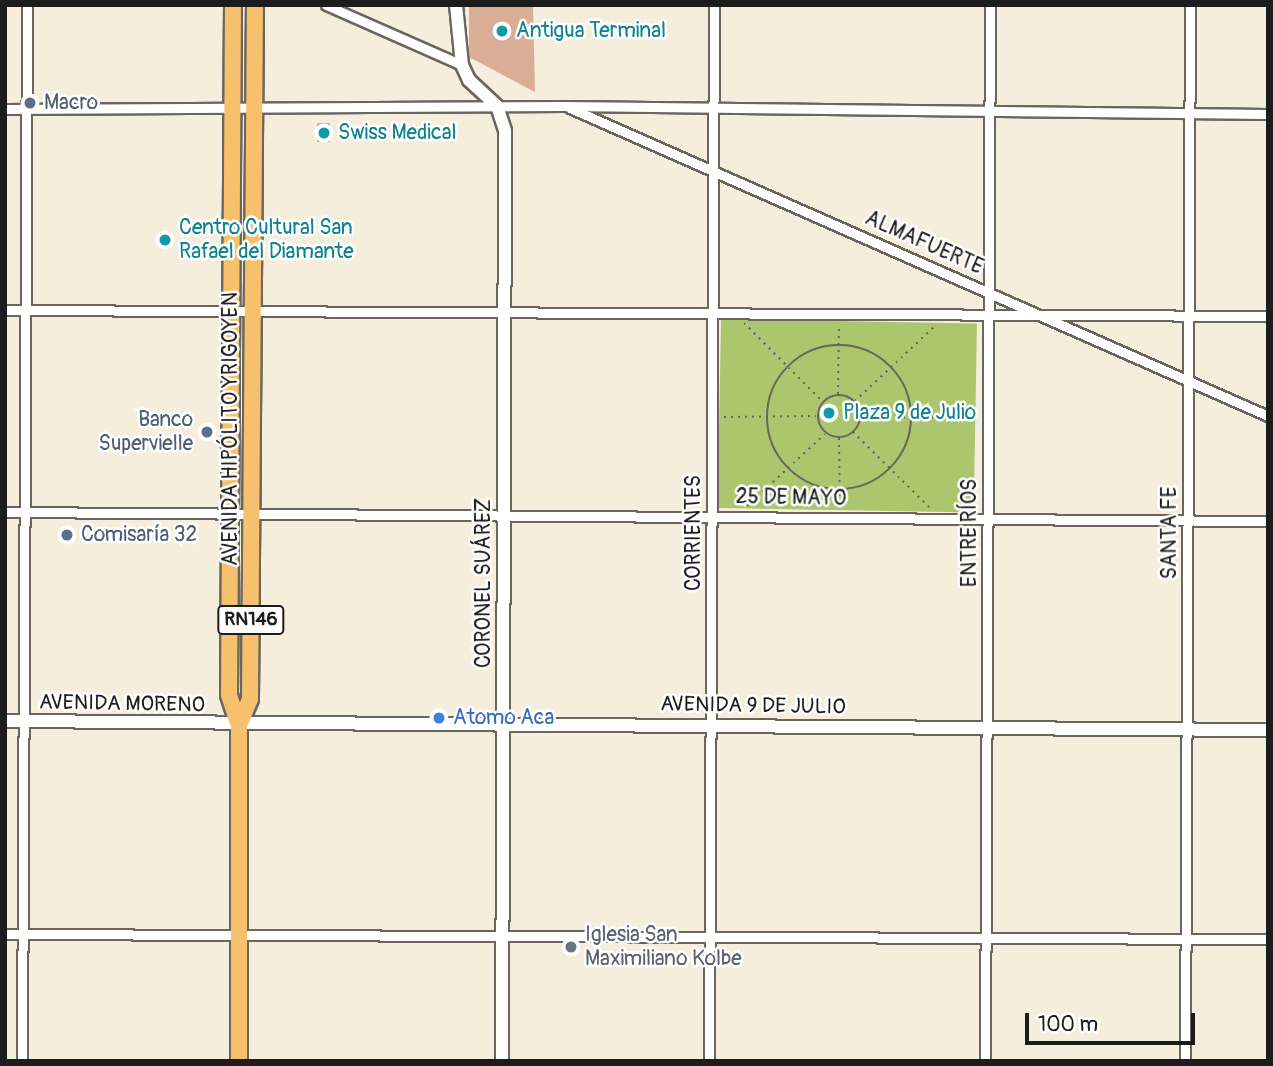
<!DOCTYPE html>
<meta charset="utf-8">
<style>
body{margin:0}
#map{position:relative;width:1273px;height:1066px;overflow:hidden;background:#f6eedc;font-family:Pangolin,sans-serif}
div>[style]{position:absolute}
.green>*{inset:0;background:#abc66c;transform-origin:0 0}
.building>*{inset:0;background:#daad96;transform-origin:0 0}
.path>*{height:2px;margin-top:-1px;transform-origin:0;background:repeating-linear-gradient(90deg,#68665f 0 2px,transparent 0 7px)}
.path>.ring{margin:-1px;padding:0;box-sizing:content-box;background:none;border:2px solid #68665f;border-radius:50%}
.roads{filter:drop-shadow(2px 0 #68665f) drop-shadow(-2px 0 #68665f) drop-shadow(0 2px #68665f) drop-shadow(0 -2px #68665f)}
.minor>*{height:9px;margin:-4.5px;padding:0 4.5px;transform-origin:4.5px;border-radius:4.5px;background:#fff}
.tertiary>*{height:12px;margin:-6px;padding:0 6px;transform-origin:6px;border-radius:6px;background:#fff}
.trunk>*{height:16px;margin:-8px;padding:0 8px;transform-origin:8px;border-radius:8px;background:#f7c06c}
.dots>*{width:19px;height:19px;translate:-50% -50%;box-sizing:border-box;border:4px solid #fff;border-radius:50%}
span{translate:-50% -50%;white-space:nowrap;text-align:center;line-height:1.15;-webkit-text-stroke:5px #fff;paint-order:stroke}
.shield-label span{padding:2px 5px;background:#fff;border:2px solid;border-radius:5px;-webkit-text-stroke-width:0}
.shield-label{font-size:19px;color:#1c1c1c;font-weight:700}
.culture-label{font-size:21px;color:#0d838f}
.left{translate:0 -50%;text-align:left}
.service-label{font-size:21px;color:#4e5e75}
.right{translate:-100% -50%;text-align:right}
.street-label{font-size:21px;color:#1c1c1c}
.shop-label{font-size:21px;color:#366cbe}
.worship-label{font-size:21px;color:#5b616d}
.frame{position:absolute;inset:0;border:7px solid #1c1c1c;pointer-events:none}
.scale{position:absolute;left:1025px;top:1013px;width:170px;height:32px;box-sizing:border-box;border:4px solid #1c1c1c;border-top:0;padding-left:9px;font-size:21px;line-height:24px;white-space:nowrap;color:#1c1c1c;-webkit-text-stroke:5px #fff;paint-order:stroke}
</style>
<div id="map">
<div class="green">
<i style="left:721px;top:319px;width:256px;height:189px;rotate:1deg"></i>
</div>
<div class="building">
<i style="clip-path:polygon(469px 5px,533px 5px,535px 92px,469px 57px)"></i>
<i style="left:317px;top:123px;width:13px;height:19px"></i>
</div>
<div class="path">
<i style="left:744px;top:323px;width:110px;rotate:45deg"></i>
<i class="ring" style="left:767px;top:345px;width:142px;height:142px"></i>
<i style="left:838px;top:394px;width:68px;rotate:-89.2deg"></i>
<i class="ring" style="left:818px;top:395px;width:40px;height:40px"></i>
<i style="left:855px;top:401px;width:110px;rotate:-43.2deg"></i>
<i style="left:724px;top:417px;width:92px;rotate:-0.6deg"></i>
<i style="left:861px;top:417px;width:117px;rotate:0.5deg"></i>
<i style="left:853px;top:432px;width:107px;rotate:44.6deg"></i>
<i style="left:839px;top:438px;width:68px;rotate:89.2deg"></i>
<i style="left:747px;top:506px;width:106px;rotate:-42.7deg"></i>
</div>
<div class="roads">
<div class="minor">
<i style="left:326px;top:5px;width:149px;rotate:23.8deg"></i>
<i style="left:570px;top:108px;width:763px;rotate:23.81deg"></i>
<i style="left:5px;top:109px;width:560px;rotate:-0.31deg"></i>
<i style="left:565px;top:106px;width:703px;rotate:0.65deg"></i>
<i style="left:5px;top:310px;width:1263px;rotate:0.27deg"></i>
<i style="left:5px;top:512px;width:1263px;rotate:0.41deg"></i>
<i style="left:5px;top:934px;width:1263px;rotate:0.23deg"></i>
<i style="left:22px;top:1061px;width:1056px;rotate:-89.73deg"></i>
<i style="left:709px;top:1061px;width:1056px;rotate:-89.73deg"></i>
<i style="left:985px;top:1061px;width:1056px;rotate:-89.73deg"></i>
<i style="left:1185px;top:1061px;width:1056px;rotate:-89.73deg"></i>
</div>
<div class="tertiary">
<i style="left:456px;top:5px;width:60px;rotate:84.3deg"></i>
<i style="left:462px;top:65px;width:17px;rotate:65deg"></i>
<i style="left:469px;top:80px;width:38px;rotate:43deg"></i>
<i style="left:497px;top:106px;width:26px;rotate:72deg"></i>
<i style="left:505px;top:131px;width:930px;rotate:90.18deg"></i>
<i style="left:5px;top:721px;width:1263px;rotate:0.41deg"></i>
</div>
<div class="trunk">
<i style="left:233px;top:5px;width:690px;rotate:90.33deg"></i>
<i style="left:229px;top:695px;width:32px;rotate:72deg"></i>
<i style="left:239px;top:725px;width:336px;rotate:90deg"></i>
<i style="left:239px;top:725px;width:28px;rotate:-67deg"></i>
<i style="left:250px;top:699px;width:694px;rotate:-89.59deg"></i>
</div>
</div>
<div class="dots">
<i style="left:502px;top:31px;background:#0f9aa8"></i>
<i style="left:30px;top:103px;background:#5c6f8a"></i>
<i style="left:324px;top:133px;background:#0f9aa8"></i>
<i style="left:165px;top:240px;background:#0f9aa8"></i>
<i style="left:829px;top:413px;background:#0f9aa8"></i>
<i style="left:207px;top:432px;background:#5c6f8a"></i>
<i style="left:67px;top:535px;background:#5c6f8a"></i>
<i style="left:439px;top:718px;background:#3f7fe0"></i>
<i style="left:571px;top:947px;background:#6b7280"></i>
</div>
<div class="shield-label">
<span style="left:251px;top:620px">RN146</span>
</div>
<div class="culture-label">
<span class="left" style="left:516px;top:31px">Antigua Terminal</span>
<span class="left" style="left:338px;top:133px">Swiss Medical</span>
<span class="left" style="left:179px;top:240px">Centro Cultural San<br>Rafael del Diamante</span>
<span class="left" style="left:843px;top:413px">Plaza 9 de Julio</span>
</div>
<div class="service-label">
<span class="left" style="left:44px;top:103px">Macro</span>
<span class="right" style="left:193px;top:432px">Banco<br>Supervielle</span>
<span class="left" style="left:81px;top:535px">Comisaría 32</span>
</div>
<div class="street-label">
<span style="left:924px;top:243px;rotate:24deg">ALMAFUERTE</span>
<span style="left:231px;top:429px;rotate:-90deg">AVENIDA HIPÓLITO YRIGOYEN</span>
<span style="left:791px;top:498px;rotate:1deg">25 DE MAYO</span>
<span style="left:694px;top:533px;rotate:-90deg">CORRIENTES</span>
<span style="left:970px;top:533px;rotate:-90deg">ENTRE RÍOS</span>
<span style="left:1170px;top:533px;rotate:-90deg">SANTA FE</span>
<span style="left:484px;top:583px;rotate:-90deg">CORONEL SUÁREZ</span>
<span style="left:122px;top:704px;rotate:1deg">AVENIDA MORENO</span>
<span style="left:753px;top:706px;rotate:1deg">AVENIDA 9 DE JULIO</span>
</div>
<div class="shop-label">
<span class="left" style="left:453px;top:718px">Atomo Aca</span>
</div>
<div class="worship-label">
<span class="left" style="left:585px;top:947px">Iglesia San<br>Maximiliano Kolbe</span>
</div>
<div class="frame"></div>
<div class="scale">100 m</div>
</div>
